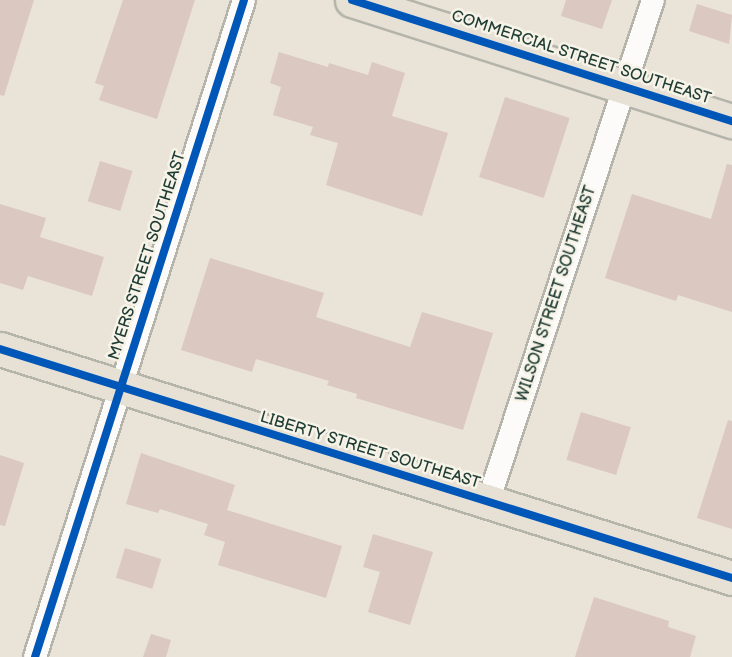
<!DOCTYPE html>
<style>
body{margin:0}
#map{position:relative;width:732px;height:657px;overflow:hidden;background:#eae4d8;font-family:"Balsamiq Sans",sans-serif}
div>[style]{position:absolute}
.building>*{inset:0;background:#dbc8c0;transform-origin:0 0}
.roads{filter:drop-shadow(2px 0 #b5b4ab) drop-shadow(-2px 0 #b5b4ab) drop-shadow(0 2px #b5b4ab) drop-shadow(0 -2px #b5b4ab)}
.street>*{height:22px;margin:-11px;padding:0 11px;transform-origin:11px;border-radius:11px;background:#fcfbf9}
.primary>*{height:33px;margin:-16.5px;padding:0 16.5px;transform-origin:16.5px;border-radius:16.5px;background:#e7e1d5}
.cycleway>*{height:8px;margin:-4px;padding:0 4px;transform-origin:4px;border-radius:4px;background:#0057b8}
span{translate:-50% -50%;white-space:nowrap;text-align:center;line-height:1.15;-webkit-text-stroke:5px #f7f3e8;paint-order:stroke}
.street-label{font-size:16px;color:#1f3d34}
</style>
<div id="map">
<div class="building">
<i style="clip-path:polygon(0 0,34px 0,4px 96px,0 95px)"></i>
<i style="clip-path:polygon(123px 0,195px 0,157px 119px,99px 100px,104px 86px,95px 83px)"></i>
<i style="clip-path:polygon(566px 0,612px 0,602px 29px,561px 16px)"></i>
<i style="clip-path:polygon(697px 4px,732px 15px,729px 44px,689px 31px)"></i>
<i style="clip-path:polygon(279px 52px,328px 67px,329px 63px,368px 75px,372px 62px,405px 73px,392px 116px,448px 133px,422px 216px,326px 185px,338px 143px,310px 135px,313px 127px,273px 115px,281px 87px,270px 83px)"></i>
<i style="left:505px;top:97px;width:68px;height:84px;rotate:18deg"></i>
<i style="left:100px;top:161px;width:34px;height:42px;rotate:17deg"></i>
<i style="clip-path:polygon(727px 164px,732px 165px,732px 312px,678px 295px,676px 301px,605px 278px,632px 194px,711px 219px)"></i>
<i style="clip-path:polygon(0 204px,46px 218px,40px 237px,104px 257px,92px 296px,28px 276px,23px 290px,0 283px)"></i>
<i style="clip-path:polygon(210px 258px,324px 293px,316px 317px,410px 347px,422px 312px,493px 333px,463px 430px,356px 398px,357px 394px,327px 385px,329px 381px,256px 359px,252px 372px,181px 350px)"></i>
<i style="left:581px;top:412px;width:52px;height:50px;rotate:17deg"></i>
<i style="clip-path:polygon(728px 420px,732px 421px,732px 529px,697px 518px)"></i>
<i style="clip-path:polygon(141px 453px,235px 485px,227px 510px,342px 546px,326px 598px,218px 565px,225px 542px,204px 535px,208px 524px,160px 509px,158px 513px,126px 504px)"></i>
<i style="clip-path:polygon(0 455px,24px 463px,5px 526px,0 525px)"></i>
<i style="clip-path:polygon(373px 534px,433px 552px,410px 625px,368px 612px,380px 572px,363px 567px)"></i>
<i style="left:125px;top:548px;width:38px;height:31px;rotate:17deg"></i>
<i style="clip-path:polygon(594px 597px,669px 621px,668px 627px,696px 636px,690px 657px,575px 657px)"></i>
<i style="clip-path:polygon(151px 634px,171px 640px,166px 657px,143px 657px)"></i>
</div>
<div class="roads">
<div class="street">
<i style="left:488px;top:502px;width:528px;rotate:-71.81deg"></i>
<i style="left:35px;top:657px;width:689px;rotate:-72.35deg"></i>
</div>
<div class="primary">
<i style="left:352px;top:0;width:399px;rotate:17.7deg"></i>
<i style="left:0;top:349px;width:767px;rotate:17.37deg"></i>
</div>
</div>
<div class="cycleway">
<i style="left:352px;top:0;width:399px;rotate:17.7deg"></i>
<i style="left:0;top:349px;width:767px;rotate:17.37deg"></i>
<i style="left:35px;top:657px;width:689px;rotate:-72.35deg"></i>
</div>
<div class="street-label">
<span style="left:581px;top:58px;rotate:18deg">COMMERCIAL STREET SOUTHEAST</span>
<span style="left:148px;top:256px;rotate:-72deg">MYERS STREET SOUTHEAST</span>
<span style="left:557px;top:294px;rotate:-72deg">WILSON STREET SOUTHEAST</span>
<span style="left:370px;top:451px;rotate:17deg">LIBERTY STREET SOUTHEAST</span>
</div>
</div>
